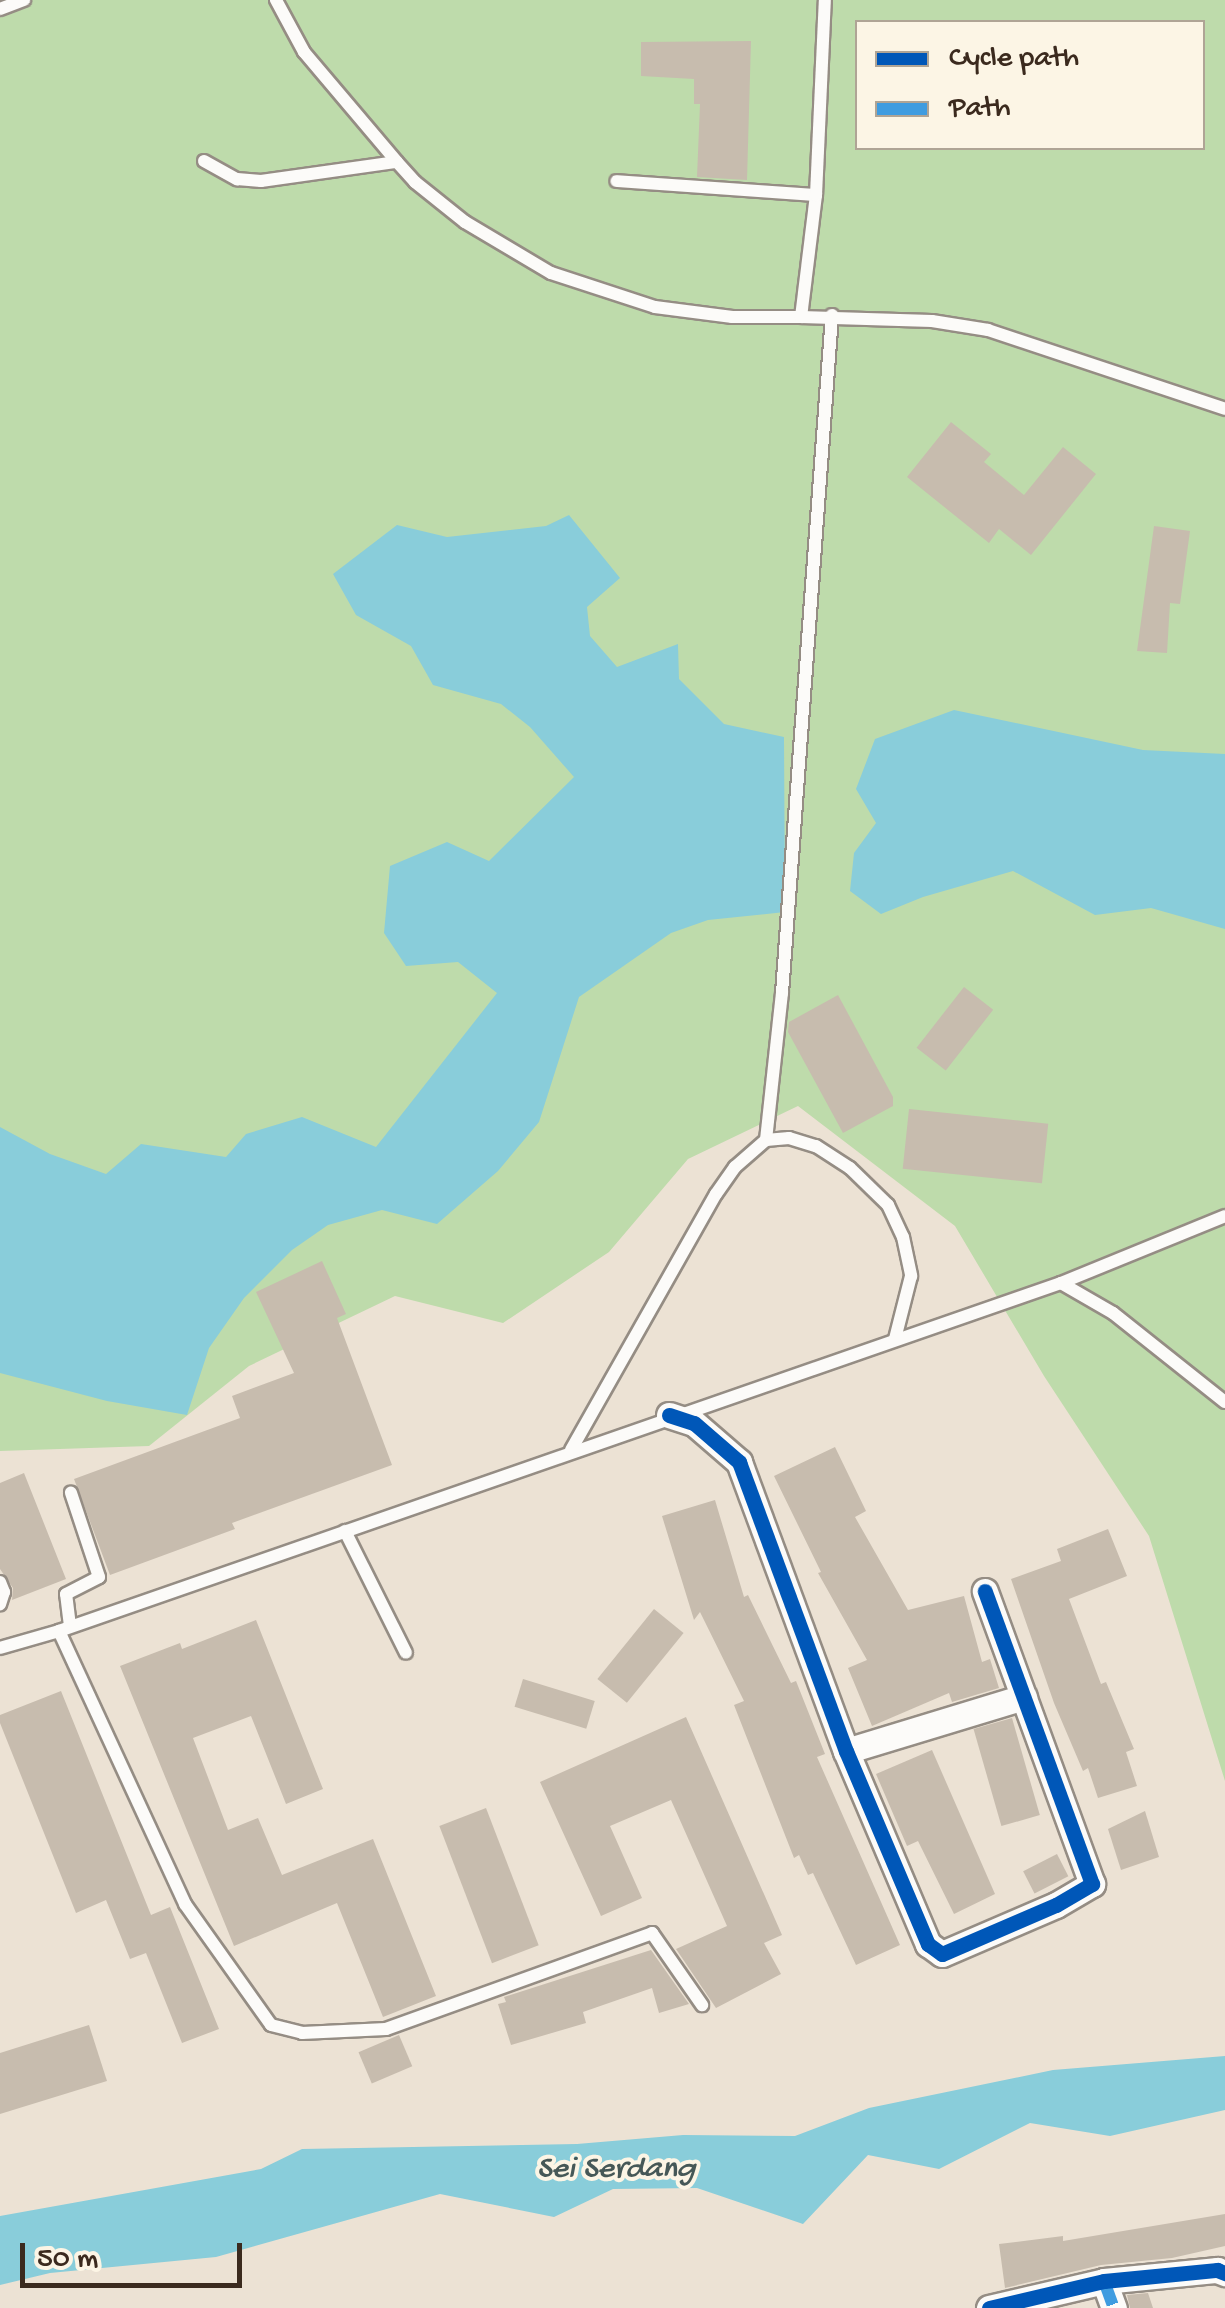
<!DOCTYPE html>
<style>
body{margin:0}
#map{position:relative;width:1225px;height:2308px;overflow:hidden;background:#ece2d4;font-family:"Gochi Hand",sans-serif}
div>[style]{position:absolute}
.green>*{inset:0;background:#bedbab}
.water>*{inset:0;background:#89cdda}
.building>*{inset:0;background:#c7bcae;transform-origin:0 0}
.roads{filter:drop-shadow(2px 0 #958d84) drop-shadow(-2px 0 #958d84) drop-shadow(0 2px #958d84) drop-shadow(0 -2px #958d84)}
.service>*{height:12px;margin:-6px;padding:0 6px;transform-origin:6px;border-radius:6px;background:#fcfbf9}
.minor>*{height:25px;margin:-12.5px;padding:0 12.5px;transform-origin:12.5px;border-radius:12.5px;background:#fcfbf9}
.quiet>*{height:12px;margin-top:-6px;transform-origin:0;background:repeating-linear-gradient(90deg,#3f9ce0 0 25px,transparent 0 37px)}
.cycleway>*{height:15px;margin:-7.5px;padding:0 7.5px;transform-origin:7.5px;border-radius:7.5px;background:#0057b8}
span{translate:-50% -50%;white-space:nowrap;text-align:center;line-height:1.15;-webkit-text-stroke:8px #fcf5e5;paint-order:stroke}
.water-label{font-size:32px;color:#465857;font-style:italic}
.legend{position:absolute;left:855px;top:20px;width:350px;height:130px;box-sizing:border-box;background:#fcf5e5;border:2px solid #afa495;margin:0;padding:12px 18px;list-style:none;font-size:30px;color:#3b2a1e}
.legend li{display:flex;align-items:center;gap:20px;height:50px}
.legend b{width:50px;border:2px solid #afa495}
.scale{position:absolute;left:20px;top:2243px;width:222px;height:45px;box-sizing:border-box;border:5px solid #3b2a1e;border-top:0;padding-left:12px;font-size:30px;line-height:35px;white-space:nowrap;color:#3b2a1e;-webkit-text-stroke:8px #fcf5e5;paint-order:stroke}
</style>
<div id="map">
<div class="green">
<i style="clip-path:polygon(evenodd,0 0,1225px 0,1225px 1781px,1149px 1536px,1044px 1376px,955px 1226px,798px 1106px,688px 1159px,609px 1252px,503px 1323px,395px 1296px,249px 1366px,149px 1446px,0 1451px,0 0,858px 22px,1202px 22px,1202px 148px,858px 148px,858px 22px)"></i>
</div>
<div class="water">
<i style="clip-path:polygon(569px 515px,620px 578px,587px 607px,590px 636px,617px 667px,678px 644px,679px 679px,724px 724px,784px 737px,785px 912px,708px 920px,671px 933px,579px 997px,539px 1122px,498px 1171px,437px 1224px,382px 1210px,328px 1225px,292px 1250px,244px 1298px,209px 1348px,187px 1415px,107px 1401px,0 1373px,0 1127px,50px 1154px,106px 1174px,141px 1144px,226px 1157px,246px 1134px,302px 1117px,376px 1147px,497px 993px,458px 962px,406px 966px,384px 933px,390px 866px,447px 842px,489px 861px,574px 777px,530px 727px,501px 704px,433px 685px,411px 646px,356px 615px,333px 574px,397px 525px,447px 537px,546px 526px)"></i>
<i style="clip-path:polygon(954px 710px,1143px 750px,1225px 754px,1225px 929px,1151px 908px,1095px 915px,1013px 871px,923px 897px,881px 914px,850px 891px,854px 853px,876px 823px,856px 789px,875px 739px)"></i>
<i style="clip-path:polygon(1225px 2056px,1225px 2110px,1110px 2136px,1030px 2123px,939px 2169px,868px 2155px,803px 2224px,697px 2188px,613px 2189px,554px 2217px,440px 2194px,216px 2257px,50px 2273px,0 2285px,0 2216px,261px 2169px,302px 2149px,577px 2144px,683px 2135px,795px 2136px,869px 2108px,1053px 2070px)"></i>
</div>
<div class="building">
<i style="clip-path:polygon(751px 41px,747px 180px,697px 177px,700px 104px,694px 104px,694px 79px,641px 76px,641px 42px)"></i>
<i style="clip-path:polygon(951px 422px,991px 454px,984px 462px,1024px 495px,1063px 447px,1096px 474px,1031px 555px,999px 529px,989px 543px,907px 477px)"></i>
<i style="clip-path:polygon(1154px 526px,1190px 531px,1180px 604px,1170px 603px,1167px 653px,1137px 651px)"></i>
<i style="left:964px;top:987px;width:37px;height:77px;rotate:38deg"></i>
<i style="clip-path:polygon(838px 995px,893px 1097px,893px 1106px,843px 1133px,788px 1032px,789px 1022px)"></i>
<i style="left:909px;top:1109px;width:140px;height:60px;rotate:6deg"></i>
<i style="clip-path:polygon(322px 1261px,346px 1314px,337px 1318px,392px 1465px,232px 1523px,235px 1529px,110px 1575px,74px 1479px,240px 1418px,232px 1396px,294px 1373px,256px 1292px)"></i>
<i style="clip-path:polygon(835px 1447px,866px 1511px,855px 1517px,908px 1610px,964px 1596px,982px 1662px,990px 1659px,999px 1688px,952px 1702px,949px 1693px,872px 1726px,848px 1668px,867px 1660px,818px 1573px,821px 1572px,774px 1476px)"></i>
<i style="clip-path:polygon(24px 1473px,66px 1579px,12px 1600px,13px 1588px,0 1569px,0 1483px)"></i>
<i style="clip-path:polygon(715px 1500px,744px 1597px,748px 1595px,791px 1683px,796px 1681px,825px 1754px,817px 1757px,900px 1945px,856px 1965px,813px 1873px,808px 1875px,799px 1855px,794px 1858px,734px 1705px,744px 1701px,700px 1612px,694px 1620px,662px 1516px)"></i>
<i style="clip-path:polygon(1108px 1529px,1127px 1576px,1069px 1599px,1101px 1684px,1106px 1682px,1134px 1749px,1126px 1752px,1137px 1786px,1098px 1798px,1088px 1768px,1083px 1771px,1054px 1703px,1011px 1579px,1061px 1561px,1057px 1549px)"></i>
<i style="left:654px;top:1609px;width:38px;height:90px;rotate:39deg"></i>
<i style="clip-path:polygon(256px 1620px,323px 1789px,286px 1804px,251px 1716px,193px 1738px,228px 1830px,258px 1818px,282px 1875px,373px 1839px,436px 1996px,383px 2017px,337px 1903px,234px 1946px,120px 1666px,180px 1643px,182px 1649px)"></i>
<i style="left:523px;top:1679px;width:75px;height:29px;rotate:17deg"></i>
<i style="clip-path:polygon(61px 1691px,151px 1915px,170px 1907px,219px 2029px,182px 2043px,146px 1953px,130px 1959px,106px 1900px,76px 1913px,0 1723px,0 1715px)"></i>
<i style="clip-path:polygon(686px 1717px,782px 1935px,764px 1943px,781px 1974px,716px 2008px,676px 1949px,727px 1926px,671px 1800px,610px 1826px,642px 1898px,601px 1916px,540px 1782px)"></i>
<i style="left:1012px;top:1718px;width:101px;height:40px;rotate:74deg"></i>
<i style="clip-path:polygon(932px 1750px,995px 1894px,954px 1914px,918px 1841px,907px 1846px,876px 1774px)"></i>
<i style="left:486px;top:1808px;width:147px;height:50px;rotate:69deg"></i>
<i style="clip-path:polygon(1145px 1811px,1159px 1857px,1121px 1870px,1108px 1829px)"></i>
<i style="left:1057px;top:1854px;width:25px;height:38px;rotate:63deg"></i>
<i style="clip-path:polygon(651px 1950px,689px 2004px,659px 2013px,652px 1988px,583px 2012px,586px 2023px,511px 2045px,498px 2004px,506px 2002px,504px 1997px)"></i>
<i style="clip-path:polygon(89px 2025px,107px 2081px,0 2114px,0 2053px)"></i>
<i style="left:399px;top:2035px;width:34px;height:44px;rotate:67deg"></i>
<i style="clip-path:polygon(1225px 2214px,1225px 2246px,1172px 2258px,1101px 2265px,1005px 2288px,999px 2244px,1063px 2236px,1063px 2241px)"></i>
<i style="clip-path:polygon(1148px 2293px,1153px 2308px,1130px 2308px,1127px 2295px)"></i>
</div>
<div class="roads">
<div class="service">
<i style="left:276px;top:0;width:59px;rotate:61.7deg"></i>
<i style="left:304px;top:52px;width:144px;rotate:49.8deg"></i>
<i style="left:397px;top:162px;width:27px;rotate:48deg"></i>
<i style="left:415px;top:182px;width:64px;rotate:38.7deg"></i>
<i style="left:465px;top:222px;width:100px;rotate:30.7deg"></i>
<i style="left:551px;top:273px;width:109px;rotate:18.1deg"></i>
<i style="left:655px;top:307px;width:78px;rotate:7.4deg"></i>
<i style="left:732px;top:317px;width:69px"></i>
<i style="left:801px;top:317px;width:123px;rotate:-83deg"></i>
<i style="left:816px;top:195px;width:200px;rotate:-176deg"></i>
<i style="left:0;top:9px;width:26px;rotate:-21deg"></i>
<i style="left:204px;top:161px;width:38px;rotate:29deg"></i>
<i style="left:237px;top:179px;width:24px;rotate:5deg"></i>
<i style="left:261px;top:181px;width:137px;rotate:-8deg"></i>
<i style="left:816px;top:195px;width:195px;rotate:-87.4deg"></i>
<i style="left:801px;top:317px;width:131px;rotate:1.7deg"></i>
<i style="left:932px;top:321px;width:57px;rotate:9.1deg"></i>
<i style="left:988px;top:330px;width:250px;rotate:18.4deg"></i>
<i style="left:766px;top:1140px;width:148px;rotate:-83.8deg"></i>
<i style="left:782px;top:993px;width:680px;rotate:-85.78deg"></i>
<i style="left:1061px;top:1283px;width:60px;rotate:30deg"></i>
<i style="left:1113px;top:1313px;width:143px;rotate:38.5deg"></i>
<i style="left:571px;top:1450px;width:294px;rotate:-60.5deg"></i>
<i style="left:716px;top:1194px;width:33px;rotate:-55deg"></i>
<i style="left:735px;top:1167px;width:41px;rotate:-41.1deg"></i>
<i style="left:766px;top:1140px;width:23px;rotate:-5deg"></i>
<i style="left:789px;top:1138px;width:28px;rotate:17deg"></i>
<i style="left:816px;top:1146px;width:40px;rotate:32.9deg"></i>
<i style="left:850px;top:1168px;width:53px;rotate:44.2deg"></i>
<i style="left:888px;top:1205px;width:35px;rotate:65deg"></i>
<i style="left:903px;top:1237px;width:40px;rotate:78deg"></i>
<i style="left:911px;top:1276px;width:65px;rotate:104.3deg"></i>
<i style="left:345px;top:1531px;width:136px;rotate:63.4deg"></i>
<i style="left:0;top:1582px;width:11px;rotate:68deg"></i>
<i style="left:4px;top:1592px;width:13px;rotate:108deg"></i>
<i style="left:70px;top:1626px;width:32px;rotate:-97deg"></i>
<i style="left:66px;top:1594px;width:37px;rotate:-27deg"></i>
<i style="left:99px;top:1577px;width:89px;rotate:-108.4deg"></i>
<i style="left:59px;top:1631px;width:301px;rotate:65.2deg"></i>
<i style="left:185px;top:1904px;width:148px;rotate:54.6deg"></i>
<i style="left:271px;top:2025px;width:32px;rotate:14deg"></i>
<i style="left:302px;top:2033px;width:84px;rotate:-2.7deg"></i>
<i style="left:386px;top:2029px;width:283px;rotate:-19.8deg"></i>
<i style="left:652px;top:1933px;width:88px;rotate:55.2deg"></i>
<i style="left:0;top:1648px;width:61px;rotate:-16.1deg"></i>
<i style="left:59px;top:1631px;width:1061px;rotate:-19.15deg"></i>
<i style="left:1061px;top:1283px;width:177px;rotate:-22.2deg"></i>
</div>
<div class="minor">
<i style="left:669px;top:1415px;width:26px;rotate:18deg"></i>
<i style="left:694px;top:1423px;width:60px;rotate:40.9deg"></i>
<i style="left:739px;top:1462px;width:308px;rotate:69.7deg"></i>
<i style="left:846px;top:1751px;width:210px;rotate:67deg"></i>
<i style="left:928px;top:1944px;width:17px;rotate:36deg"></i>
<i style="left:942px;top:1954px;width:124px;rotate:-23.3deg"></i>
<i style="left:1056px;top:1905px;width:42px;rotate:-30.3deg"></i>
<i style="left:1092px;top:1884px;width:312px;rotate:-110.1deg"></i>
<i style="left:846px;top:1751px;width:186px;rotate:-16.9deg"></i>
<i style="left:1104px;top:2281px;width:29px;rotate:70deg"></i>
<i style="left:989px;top:2308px;width:118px;rotate:-13.2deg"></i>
<i style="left:1104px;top:2281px;width:114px;rotate:-5.6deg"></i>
<i style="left:1217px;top:2270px;width:9px;rotate:21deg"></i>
</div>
</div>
<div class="quiet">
<i style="left:1104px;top:2281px;width:29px;rotate:70deg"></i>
</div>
<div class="cycleway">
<i style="left:669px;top:1415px;width:26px;rotate:18deg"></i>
<i style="left:694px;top:1423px;width:60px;rotate:40.9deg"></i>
<i style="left:739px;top:1462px;width:308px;rotate:69.7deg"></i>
<i style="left:846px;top:1751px;width:210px;rotate:67deg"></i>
<i style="left:928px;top:1944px;width:17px;rotate:36deg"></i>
<i style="left:942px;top:1954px;width:124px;rotate:-23.3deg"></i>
<i style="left:1056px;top:1905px;width:42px;rotate:-30.3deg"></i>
<i style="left:1092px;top:1884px;width:312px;rotate:-110.1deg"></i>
<i style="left:989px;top:2308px;width:118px;rotate:-13.2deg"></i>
<i style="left:1104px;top:2281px;width:114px;rotate:-5.6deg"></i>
<i style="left:1217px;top:2270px;width:9px;rotate:21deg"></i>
</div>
<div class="water-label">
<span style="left:616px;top:2170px">Sei Serdang</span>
</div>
<ul class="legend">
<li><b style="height:12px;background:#0057b8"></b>Cycle path</li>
<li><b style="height:12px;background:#3f9ce0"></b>Path</li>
</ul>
<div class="scale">50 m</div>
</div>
